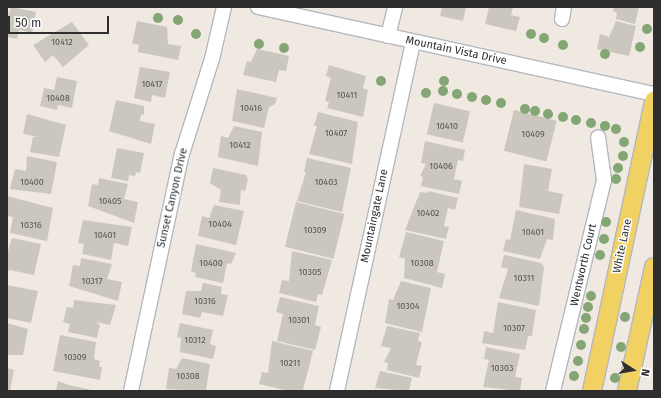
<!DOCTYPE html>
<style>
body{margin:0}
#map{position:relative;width:661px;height:398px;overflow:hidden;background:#efe9e1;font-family:"Fira Sans",sans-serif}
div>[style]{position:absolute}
.building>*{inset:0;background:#cbc7bf;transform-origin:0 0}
.roads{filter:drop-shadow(1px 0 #b4b7c1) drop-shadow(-1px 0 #b4b7c1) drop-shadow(0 1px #b4b7c1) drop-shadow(0 -1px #b4b7c1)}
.minor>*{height:14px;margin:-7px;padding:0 7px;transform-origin:7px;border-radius:7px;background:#fff}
.major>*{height:18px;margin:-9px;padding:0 9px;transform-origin:9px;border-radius:9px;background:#f2d163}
.trees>*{width:10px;height:10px;margin:-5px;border-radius:50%;background:#84a574}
span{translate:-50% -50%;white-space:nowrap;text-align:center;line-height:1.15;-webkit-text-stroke:3px #fff;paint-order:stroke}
.number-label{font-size:9px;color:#555452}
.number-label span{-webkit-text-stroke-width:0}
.street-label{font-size:11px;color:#2e2e2e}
.frame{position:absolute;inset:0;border:8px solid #2e2e2e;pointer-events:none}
.north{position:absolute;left:613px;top:350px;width:40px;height:40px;-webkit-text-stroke:3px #fff;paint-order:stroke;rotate:102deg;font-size:11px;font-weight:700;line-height:16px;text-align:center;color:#2e2e2e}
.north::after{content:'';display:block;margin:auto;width:14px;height:18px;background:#2e2e2e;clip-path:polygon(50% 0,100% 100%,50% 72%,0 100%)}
.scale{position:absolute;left:8px;top:16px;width:101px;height:18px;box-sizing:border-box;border:2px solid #2e2e2e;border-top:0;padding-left:5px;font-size:12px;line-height:14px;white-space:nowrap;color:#2e2e2e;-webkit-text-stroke:3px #fff;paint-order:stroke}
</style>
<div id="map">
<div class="building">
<i style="clip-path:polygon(11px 7px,36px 12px,32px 33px,19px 30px,17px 39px,7px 37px,7px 19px)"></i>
<i style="clip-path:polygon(442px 7px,466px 7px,463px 21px,440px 16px)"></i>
<i style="clip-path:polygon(489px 7px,513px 8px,511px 15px,520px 17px,516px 31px,485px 24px)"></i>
<i style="clip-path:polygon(614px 7px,639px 7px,635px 24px,616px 19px,617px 12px,613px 12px)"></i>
<i style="clip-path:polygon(137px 21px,167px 27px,168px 44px,181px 46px,178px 60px,138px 52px,139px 45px,132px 43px)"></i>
<i style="clip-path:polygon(616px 21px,636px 26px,629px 56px,597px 49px,600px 34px,609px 37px)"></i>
<i style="clip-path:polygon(72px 22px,89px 45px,63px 67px,53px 55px,45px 62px,33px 45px)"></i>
<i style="clip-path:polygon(257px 49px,289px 56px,286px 71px,279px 70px,276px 82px,243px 75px,247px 61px,251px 62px)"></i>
<i style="clip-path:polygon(329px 65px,366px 76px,363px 88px,368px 90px,363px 117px,327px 108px,329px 102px,325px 101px,331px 78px,326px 76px)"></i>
<i style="clip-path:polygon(140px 67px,170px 72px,165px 98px,152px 95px,151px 102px,134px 98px)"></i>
<i style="clip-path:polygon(57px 77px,77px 81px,72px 108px,58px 105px,57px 110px,40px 106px,44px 88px,54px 90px)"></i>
<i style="clip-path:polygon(237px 89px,277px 98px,275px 104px,269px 107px,264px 128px,232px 121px)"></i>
<i style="clip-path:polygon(116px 100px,144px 106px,144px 115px,141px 114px,140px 121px,155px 124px,151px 144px,109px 131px)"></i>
<i style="left:434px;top:103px;width:37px;height:32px;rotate:13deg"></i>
<i style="left:514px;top:110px;width:44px;height:42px;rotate:14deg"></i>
<i style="clip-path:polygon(318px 112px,358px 122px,352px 164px,309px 154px,317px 126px,314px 126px)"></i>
<i style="clip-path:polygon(27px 114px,66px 125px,59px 157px,30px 152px,33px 137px,38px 137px,23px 134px)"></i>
<i style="clip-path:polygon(234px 126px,262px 132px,258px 166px,218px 157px,221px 136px,228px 138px)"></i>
<i style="clip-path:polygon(425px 141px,465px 150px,463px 161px,458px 160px,454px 179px,462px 181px,459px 194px,421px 186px,423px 177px,420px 176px,426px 164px,421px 163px)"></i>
<i style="clip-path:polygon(117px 148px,144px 153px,140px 173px,136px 172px,135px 176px,129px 175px,128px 181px,111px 178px)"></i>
<i style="clip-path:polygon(27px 156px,57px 162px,51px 194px,10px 189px,15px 169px,26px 171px)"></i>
<i style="clip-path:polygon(307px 158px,351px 168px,342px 212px,297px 201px,306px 172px,304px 172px)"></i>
<i style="clip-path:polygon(524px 164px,552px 169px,548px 191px,563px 194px,559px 214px,519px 207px)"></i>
<i style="clip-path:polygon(213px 168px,246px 175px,248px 179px,245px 191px,241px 190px,240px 205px,219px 202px,221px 190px,210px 183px)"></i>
<i style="clip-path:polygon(99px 178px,128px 184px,124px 199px,138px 202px,134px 223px,88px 206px,92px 184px,98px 185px)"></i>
<i style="clip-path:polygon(428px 191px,458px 198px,455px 210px,448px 208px,444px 226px,449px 227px,446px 239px,405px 230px,420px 192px,428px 193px)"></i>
<i style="clip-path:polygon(7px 196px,53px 208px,47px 241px,10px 233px,13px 217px,7px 216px)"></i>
<i style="left:296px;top:202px;width:50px;height:46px;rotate:14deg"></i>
<i style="clip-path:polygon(214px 205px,244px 211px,236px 245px,198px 236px,202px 216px,209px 218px)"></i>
<i style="clip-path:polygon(516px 210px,555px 219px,553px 240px,547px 239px,540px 259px,503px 251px,506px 239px,510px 240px)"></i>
<i style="clip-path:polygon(83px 220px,132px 227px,128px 246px,114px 243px,111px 260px,82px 254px,84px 244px,78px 243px)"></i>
<i style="clip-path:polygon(406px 232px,444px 241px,437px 272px,445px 274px,442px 288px,404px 278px,405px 259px,399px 257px)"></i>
<i style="clip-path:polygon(12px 238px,41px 244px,34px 275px,10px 270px,7px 272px,7px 254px)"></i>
<i style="clip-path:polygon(196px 244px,236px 253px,231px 264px,227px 263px,223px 283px,195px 277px,196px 273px,191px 272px)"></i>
<i style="clip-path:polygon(292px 251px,332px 260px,322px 295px,318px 294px,316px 302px,279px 293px,282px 280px,289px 281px)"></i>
<i style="clip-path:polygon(504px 255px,541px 263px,544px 267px,539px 306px,499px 298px,508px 269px,501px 267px)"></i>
<i style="clip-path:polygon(81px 258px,112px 264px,107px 279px,122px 282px,118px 301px,69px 286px,73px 265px,80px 266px)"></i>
<i style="clip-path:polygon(401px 281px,431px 288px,422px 332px,385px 323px,389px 299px,393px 300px)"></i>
<i style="clip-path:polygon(203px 283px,222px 287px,221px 294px,228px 295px,223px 316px,202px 312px,200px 318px,182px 314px,186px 291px,201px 291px)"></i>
<i style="clip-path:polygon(7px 285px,38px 291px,31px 323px,7px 318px)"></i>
<i style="clip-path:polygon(280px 297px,319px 306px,315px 325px,321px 327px,315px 350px,277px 341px,283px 314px,276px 312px)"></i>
<i style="clip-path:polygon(74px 300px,116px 305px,110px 325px,96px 322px,100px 325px,97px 338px,68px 332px,70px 324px,63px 322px,67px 307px,73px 308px)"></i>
<i style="clip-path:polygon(498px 302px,536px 310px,532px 336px,528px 336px,525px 350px,482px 343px,484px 331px,493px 333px)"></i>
<i style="clip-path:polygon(7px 323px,28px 329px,23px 355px,7px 355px)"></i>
<i style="clip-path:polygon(180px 323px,213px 330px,210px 344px,216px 346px,213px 359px,180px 352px,181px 338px,177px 337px)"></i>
<i style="clip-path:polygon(387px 326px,420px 333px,418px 341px,422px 342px,416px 365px,422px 366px,419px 378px,387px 370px,388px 363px,384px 362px,391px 348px,381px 346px)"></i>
<i style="clip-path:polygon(60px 335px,96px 342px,94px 359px,100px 361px,99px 367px,102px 367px,100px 380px,53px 371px)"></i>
<i style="clip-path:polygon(272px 341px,313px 351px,303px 390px,289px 391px,259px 384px,262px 372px,268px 373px)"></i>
<i style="clip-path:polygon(486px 347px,520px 354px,515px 377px,522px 378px,520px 391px,483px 387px,489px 360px,484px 359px)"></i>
<i style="clip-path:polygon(182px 358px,210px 364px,206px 391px,166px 389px,169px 368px,176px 369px)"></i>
<i style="clip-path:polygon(7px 368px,14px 370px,10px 391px,7px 391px)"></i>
<i style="clip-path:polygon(380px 371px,412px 378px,409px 391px,375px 388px)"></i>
<i style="clip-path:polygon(58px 381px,69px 385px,96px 391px,56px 391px)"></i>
</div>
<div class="roads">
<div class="minor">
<i style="left:258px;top:7px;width:405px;rotate:12.4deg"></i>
<i style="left:562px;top:19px;width:12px;rotate:-81deg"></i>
<i style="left:388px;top:36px;width:30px;rotate:-76deg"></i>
<i style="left:131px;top:391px;width:242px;rotate:-77.9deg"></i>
<i style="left:182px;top:154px;width:100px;rotate:-72.5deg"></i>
<i style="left:212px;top:59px;width:53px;rotate:-77deg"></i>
<i style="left:337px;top:391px;width:357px;rotate:-77.7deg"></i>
<i style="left:553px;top:391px;width:217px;rotate:-76.4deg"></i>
<i style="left:604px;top:180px;width:43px;rotate:-97.9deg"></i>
</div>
<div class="major">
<i style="left:592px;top:391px;width:297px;rotate:-77.9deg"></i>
<i style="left:627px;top:391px;width:127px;rotate:-77.7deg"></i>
</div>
</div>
<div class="trees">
<i style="left:158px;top:18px"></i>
<i style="left:178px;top:20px"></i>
<i style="left:647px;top:29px"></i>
<i style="left:196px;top:34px"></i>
<i style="left:531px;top:34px"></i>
<i style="left:544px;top:38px"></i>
<i style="left:259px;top:44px"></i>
<i style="left:563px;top:45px"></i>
<i style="left:640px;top:47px"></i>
<i style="left:284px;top:48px"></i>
<i style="left:605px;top:54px"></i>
<i style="left:381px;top:81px"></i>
<i style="left:444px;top:81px"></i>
<i style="left:443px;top:91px"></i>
<i style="left:426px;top:93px"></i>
<i style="left:457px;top:94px"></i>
<i style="left:472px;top:97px"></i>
<i style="left:486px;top:100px"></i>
<i style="left:501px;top:103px"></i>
<i style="left:525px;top:109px"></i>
<i style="left:535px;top:111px"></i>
<i style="left:548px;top:114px"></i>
<i style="left:563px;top:117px"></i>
<i style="left:576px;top:120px"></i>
<i style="left:591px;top:123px"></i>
<i style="left:605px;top:126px"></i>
<i style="left:616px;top:129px"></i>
<i style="left:624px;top:142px"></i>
<i style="left:623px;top:156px"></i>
<i style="left:618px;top:168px"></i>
<i style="left:616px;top:179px"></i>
<i style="left:606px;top:222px"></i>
<i style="left:604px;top:239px"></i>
<i style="left:600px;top:255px"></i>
<i style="left:591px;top:296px"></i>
<i style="left:588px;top:307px"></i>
<i style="left:625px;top:317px"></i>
<i style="left:586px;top:318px"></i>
<i style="left:584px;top:329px"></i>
<i style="left:581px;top:345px"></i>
<i style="left:621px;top:347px"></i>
<i style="left:578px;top:361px"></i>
<i style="left:574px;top:376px"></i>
<i style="left:615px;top:378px"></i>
</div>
<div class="number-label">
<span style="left:62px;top:42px">10412</span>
<span style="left:152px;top:84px">10417</span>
<span style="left:347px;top:95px">10411</span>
<span style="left:58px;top:98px">10408</span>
<span style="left:251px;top:108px">10416</span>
<span style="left:447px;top:126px">10410</span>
<span style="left:336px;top:133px">10407</span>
<span style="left:533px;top:134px">10409</span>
<span style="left:240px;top:145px">10412</span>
<span style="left:441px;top:166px">10406</span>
<span style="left:32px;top:182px">10400</span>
<span style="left:326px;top:182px">10403</span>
<span style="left:110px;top:201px">10405</span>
<span style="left:428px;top:213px">10402</span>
<span style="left:220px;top:224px">10404</span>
<span style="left:31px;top:225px">10316</span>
<span style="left:315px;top:230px">10309</span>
<span style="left:533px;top:232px">10401</span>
<span style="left:105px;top:235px">10401</span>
<span style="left:211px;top:263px">10400</span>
<span style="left:422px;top:263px">10308</span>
<span style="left:310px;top:272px">10305</span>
<span style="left:524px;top:278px">10311</span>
<span style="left:92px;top:281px">10317</span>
<span style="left:205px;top:301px">10316</span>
<span style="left:408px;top:306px">10304</span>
<span style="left:299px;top:320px">10301</span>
<span style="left:514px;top:328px">10307</span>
<span style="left:195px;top:340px">10312</span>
<span style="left:75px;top:357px">10309</span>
<span style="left:290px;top:363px">10211</span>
<span style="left:502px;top:368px">10303</span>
<span style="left:188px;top:376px">10308</span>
</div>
<div class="street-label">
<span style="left:456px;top:51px;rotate:12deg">Mountain Vista Drive</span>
<span style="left:173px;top:198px;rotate:-77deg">Sunset Canyon Drive</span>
<span style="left:375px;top:216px;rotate:-78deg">Mountaingate Lane</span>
<span style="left:623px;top:246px;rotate:-78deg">White Lane</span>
<span style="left:584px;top:265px;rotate:-77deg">Wentworth Court</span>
</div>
<div class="frame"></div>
<div class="north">N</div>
<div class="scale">50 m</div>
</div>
